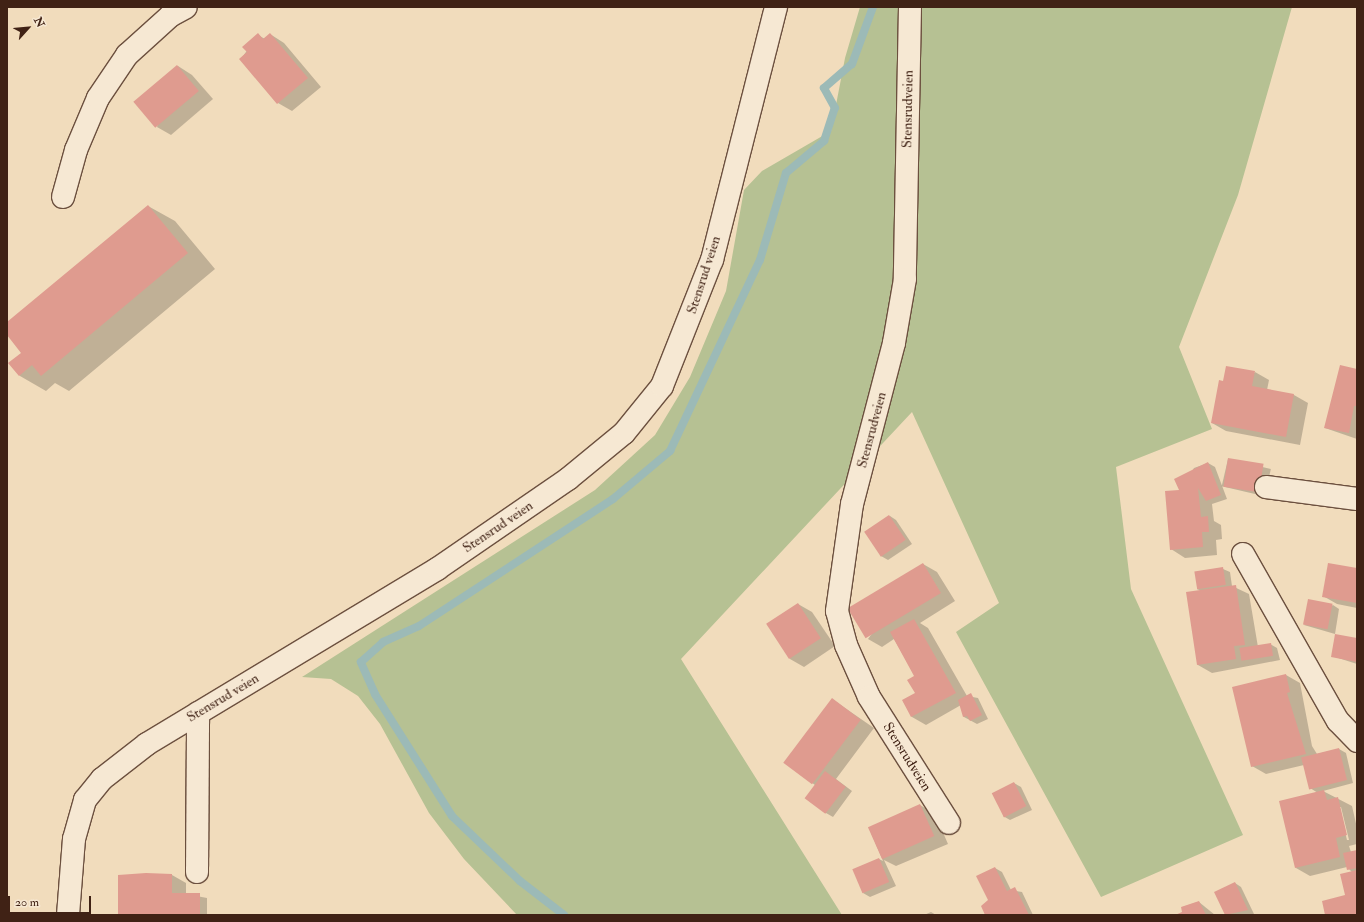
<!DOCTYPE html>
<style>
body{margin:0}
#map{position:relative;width:1364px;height:922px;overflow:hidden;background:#f1dcbc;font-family:"IM FELL Double Pica",serif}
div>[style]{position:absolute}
.green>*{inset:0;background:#b6c193}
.shadow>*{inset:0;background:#0003;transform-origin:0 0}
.stream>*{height:8px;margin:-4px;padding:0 4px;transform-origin:4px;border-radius:4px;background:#9cbab7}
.building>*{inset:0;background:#df9b8f;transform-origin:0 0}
.roads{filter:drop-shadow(1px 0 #6c503f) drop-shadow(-1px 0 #6c503f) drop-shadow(0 1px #6c503f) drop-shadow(0 -1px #6c503f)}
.minor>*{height:22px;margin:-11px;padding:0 11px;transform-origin:11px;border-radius:11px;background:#f6e8d3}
span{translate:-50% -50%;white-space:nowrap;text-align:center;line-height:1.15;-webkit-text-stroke:3px #f6e8d3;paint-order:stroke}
.street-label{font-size:14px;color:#402215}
.frame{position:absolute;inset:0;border:8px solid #402215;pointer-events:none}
.north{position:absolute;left:8px;top:8px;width:40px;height:40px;-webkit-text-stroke:3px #f6e8d3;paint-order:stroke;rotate:63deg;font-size:11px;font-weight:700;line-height:16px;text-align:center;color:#402215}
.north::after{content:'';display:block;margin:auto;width:14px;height:18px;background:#402215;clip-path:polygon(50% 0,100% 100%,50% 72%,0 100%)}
.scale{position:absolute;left:8px;top:896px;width:83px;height:18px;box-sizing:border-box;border:2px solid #402215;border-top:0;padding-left:5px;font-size:12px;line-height:14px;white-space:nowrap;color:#402215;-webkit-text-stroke:3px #f6e8d3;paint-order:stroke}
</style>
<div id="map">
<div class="green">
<i style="clip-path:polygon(860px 7px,1292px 7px,1238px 195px,1179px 347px,1212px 429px,1116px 467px,1131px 589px,1243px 835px,1101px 897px,956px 632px,999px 603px,912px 412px,681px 659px,842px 915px,517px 915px,464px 859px,429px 813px,380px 724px,358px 696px,331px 679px,302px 677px,595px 490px,655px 435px,690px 377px,726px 291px,744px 190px,762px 171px,831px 131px,845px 58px)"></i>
</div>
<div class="shadow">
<i style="clip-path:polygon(270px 34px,284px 43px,321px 87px,292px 111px,278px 103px,241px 59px,258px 35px,265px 39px)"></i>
<i style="clip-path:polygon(178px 66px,192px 75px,213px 99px,171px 135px,157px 127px)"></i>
<i style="clip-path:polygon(148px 206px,175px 221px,215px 269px,69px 391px,55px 383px,46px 391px,20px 376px,10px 363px,23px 353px,7px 334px,7px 324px)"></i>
<i style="clip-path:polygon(1357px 369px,1357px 439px,1325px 428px)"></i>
<i style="clip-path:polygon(1255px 372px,1269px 380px,1267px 390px,1294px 395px,1308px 403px,1300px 445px,1226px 431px,1212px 423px)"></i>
<i style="left:1228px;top:459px;width:44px;height:28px;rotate:13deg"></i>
<i style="clip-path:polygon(1208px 463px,1215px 467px,1227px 499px,1212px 504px,1214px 521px,1221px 525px,1222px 539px,1216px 540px,1217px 555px,1185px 558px,1171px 549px,1180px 490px,1194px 468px)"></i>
<i style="clip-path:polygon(890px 516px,896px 520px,912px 544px,888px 560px,881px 556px)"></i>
<i style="clip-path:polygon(923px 564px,937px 572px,955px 601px,920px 623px,928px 628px,967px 696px,978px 698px,988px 719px,977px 724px,964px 717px,961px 705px,926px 725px,912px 717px,903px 701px,916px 694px,916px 677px,894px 639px,882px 647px,868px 639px)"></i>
<i style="clip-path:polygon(1223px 569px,1230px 572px,1232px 586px,1249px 594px,1258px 647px,1270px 644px,1277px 648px,1280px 660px,1212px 673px,1198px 665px,1201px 591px,1197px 589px)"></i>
<i style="clip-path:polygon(1357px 569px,1357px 608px,1337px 604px,1323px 596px)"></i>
<i style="clip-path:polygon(798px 604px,812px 612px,835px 646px,804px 667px,790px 659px)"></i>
<i style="clip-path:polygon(1333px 605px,1339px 609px,1335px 634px,1304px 625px)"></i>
<i style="clip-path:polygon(1357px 639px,1357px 664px,1332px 656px)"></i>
<i style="clip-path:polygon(evenodd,1286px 675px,1300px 683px,1312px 746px,1317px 754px,1339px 749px,1346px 753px,1353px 783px,1323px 791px,1352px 806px,1357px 828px,1357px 844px,1349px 846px,1351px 852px,1357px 851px,1357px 915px,1326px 915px,1346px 895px,1352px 872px,1347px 867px,1310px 876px,1296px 868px,1318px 793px,1310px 788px,1304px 765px,1266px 774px,1252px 766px,1286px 675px,1339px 807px,1341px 807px,1349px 840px,1347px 840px,1339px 807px)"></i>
<i style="clip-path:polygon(832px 699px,874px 728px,836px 779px,852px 791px,833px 817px,826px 813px,815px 785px,785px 763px)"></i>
<i style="clip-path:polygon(1014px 783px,1021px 787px,1032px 810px,1010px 820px,1003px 816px)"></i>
<i style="clip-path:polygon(920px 805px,935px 814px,948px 844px,896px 866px,884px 860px,896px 886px,870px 897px,863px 893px,879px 859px,883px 861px,869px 828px)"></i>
<i style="clip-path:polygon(995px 868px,1002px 872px,1011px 890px,1022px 892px,1033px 915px,986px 915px)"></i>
<i style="clip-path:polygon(172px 875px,186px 883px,186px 894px,207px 898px,207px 915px,119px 915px)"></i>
<i style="clip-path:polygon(1235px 883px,1241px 887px,1254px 914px,1226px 915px,1216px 892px)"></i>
<i style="clip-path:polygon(1199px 902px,1215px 915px,1178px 915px)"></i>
<i style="clip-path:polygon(931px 912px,936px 915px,924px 915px)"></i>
</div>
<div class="stream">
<i style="left:564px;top:915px;width:56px;rotate:-142.3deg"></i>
<i style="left:520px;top:881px;width:94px;rotate:-136.3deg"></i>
<i style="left:452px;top:816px;width:144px;rotate:-122.3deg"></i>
<i style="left:375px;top:694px;width:35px;rotate:-114deg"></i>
<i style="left:361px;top:662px;width:30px;rotate:-42deg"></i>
<i style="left:383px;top:642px;width:39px;rotate:-24deg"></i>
<i style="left:419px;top:626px;width:232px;rotate:-33.2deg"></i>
<i style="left:613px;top:499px;width:75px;rotate:-40.1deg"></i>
<i style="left:670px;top:451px;width:211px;rotate:-64.8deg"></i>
<i style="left:760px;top:260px;width:91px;rotate:-73.4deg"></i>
<i style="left:786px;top:173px;width:50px;rotate:-40.1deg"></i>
<i style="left:824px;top:141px;width:35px;rotate:-72deg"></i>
<i style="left:835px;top:108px;width:23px;rotate:-119deg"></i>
<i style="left:824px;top:88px;width:37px;rotate:-41deg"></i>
<i style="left:852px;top:64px;width:61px;rotate:-69.8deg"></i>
</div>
<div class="building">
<i style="clip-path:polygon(258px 33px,263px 39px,270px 33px,308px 78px,277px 104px,239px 59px,247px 52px,242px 47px)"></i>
<i style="left:177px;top:65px;width:34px;height:57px;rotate:50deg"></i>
<i style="clip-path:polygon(148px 205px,188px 253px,41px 376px,32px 365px,19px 376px,8px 363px,21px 353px,7px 335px,7px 322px)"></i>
<i style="clip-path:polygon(1340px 365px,1357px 369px,1357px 406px,1354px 406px,1349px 433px,1324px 428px)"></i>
<i style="clip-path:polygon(1226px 366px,1255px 371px,1252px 386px,1294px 394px,1286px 437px,1211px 423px,1219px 380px,1223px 381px)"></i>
<i style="left:1228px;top:458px;width:36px;height:29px;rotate:9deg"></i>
<i style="clip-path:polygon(1208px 462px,1221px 495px,1206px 501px,1198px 488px,1201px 517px,1208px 516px,1209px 532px,1202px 532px,1203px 547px,1170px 550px,1165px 491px,1179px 490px,1174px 479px)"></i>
<i style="left:889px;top:515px;width:30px;height:30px;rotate:56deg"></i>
<i style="left:923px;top:563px;width:35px;height:88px;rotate:59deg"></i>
<i style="clip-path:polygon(1328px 563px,1357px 568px,1357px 603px,1322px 597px)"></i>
<i style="left:1223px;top:567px;width:18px;height:29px;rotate:81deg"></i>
<i style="clip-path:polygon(1236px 585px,1245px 645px,1234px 646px,1236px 659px,1197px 665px,1186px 592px)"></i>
<i style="left:1308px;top:599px;width:25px;height:26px;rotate:11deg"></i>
<i style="left:798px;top:603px;width:42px;height:38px;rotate:57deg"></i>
<i style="clip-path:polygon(914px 619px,956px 693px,911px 717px,902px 700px,915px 693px,907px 680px,914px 676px,890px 632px)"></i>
<i style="clip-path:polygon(1335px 634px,1357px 638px,1357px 662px,1331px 657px)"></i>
<i style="left:1271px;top:643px;width:13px;height:32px;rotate:81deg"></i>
<i style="clip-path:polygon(1286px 674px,1290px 692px,1287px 693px,1306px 754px,1251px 767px,1232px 687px)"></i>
<i style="clip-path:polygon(971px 693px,982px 715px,970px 721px,967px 716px,963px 717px,958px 700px)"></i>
<i style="left:832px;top:698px;width:36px;height:81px;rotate:37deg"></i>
<i style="left:1339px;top:748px;width:33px;height:39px;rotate:76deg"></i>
<i style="left:825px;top:771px;width:26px;height:34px;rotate:37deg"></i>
<i style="left:1014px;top:782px;width:27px;height:25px;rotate:63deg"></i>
<i style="clip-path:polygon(1324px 790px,1327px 800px,1338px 797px,1347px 835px,1336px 838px,1340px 857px,1295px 868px,1279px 801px)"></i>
<i style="left:920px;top:804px;width:35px;height:57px;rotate:66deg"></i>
<i style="clip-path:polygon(1357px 850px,1357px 868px,1347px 870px,1343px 853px)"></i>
<i style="left:879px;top:858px;width:26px;height:29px;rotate:67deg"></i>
<i style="clip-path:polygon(995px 867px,1007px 891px,1015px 887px,1029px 915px,985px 915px,981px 906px,988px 900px,976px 876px)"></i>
<i style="clip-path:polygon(1357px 870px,1357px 915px,1325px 915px,1322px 901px,1345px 895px,1340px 874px)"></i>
<i style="clip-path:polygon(146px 873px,172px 874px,172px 893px,200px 893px,200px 915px,118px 915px,118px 875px)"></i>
<i style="clip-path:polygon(1235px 882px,1248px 910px,1225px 915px,1214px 892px)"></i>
<i style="clip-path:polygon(1199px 901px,1206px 915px,1175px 915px,1182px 912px,1181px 907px)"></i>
</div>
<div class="roads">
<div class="minor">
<i style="left:910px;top:7px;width:272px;rotate:91.1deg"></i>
<i style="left:905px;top:279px;width:65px;rotate:99.8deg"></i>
<i style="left:894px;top:343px;width:166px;rotate:104.6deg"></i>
<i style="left:852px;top:504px;width:108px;rotate:98deg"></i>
<i style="left:837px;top:611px;width:35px;rotate:75deg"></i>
<i style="left:846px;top:645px;width:57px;rotate:66.1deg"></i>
<i style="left:869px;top:697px;width:149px;rotate:57.6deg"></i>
<i style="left:63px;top:197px;width:49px;rotate:-74.5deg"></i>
<i style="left:76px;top:150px;width:56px;rotate:-67.1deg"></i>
<i style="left:98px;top:98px;width:52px;rotate:-56deg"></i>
<i style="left:127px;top:55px;width:58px;rotate:-42.2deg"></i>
<i style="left:170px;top:16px;width:18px;rotate:-29deg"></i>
<i style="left:1266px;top:487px;width:92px;rotate:7.5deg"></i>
<i style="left:1243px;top:554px;width:192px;rotate:60.4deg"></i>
<i style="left:1338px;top:721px;width:28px;rotate:46deg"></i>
<i style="left:197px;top:872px;width:159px;rotate:-89.6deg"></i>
<i style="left:68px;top:915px;width:76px;rotate:-85.5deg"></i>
<i style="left:74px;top:839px;width:41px;rotate:-74.2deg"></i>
<i style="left:85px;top:800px;width:27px;rotate:-51deg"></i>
<i style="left:102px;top:779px;width:57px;rotate:-37.9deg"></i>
<i style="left:147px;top:744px;width:339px;rotate:-31.1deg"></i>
<i style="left:437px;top:569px;width:159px;rotate:-34.5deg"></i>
<i style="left:568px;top:479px;width:72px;rotate:-39.4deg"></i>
<i style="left:624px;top:433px;width:60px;rotate:-51deg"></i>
<i style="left:662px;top:386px;width:136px;rotate:-68.4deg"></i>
<i style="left:712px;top:260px;width:261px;rotate:-75.8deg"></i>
</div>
</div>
<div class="street-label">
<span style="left:908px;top:109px;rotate:-89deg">Stensrudveien</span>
<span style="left:704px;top:275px;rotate:-72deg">Stensrud veien</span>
<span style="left:872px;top:430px;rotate:-75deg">Stensrudveien</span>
<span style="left:498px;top:527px;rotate:-34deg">Stensrud veien</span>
<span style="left:223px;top:698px;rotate:-31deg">Stensrud veien</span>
<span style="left:907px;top:757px;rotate:58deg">Stensrudveien</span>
</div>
<div class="frame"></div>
<div class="north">N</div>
<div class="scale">20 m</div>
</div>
